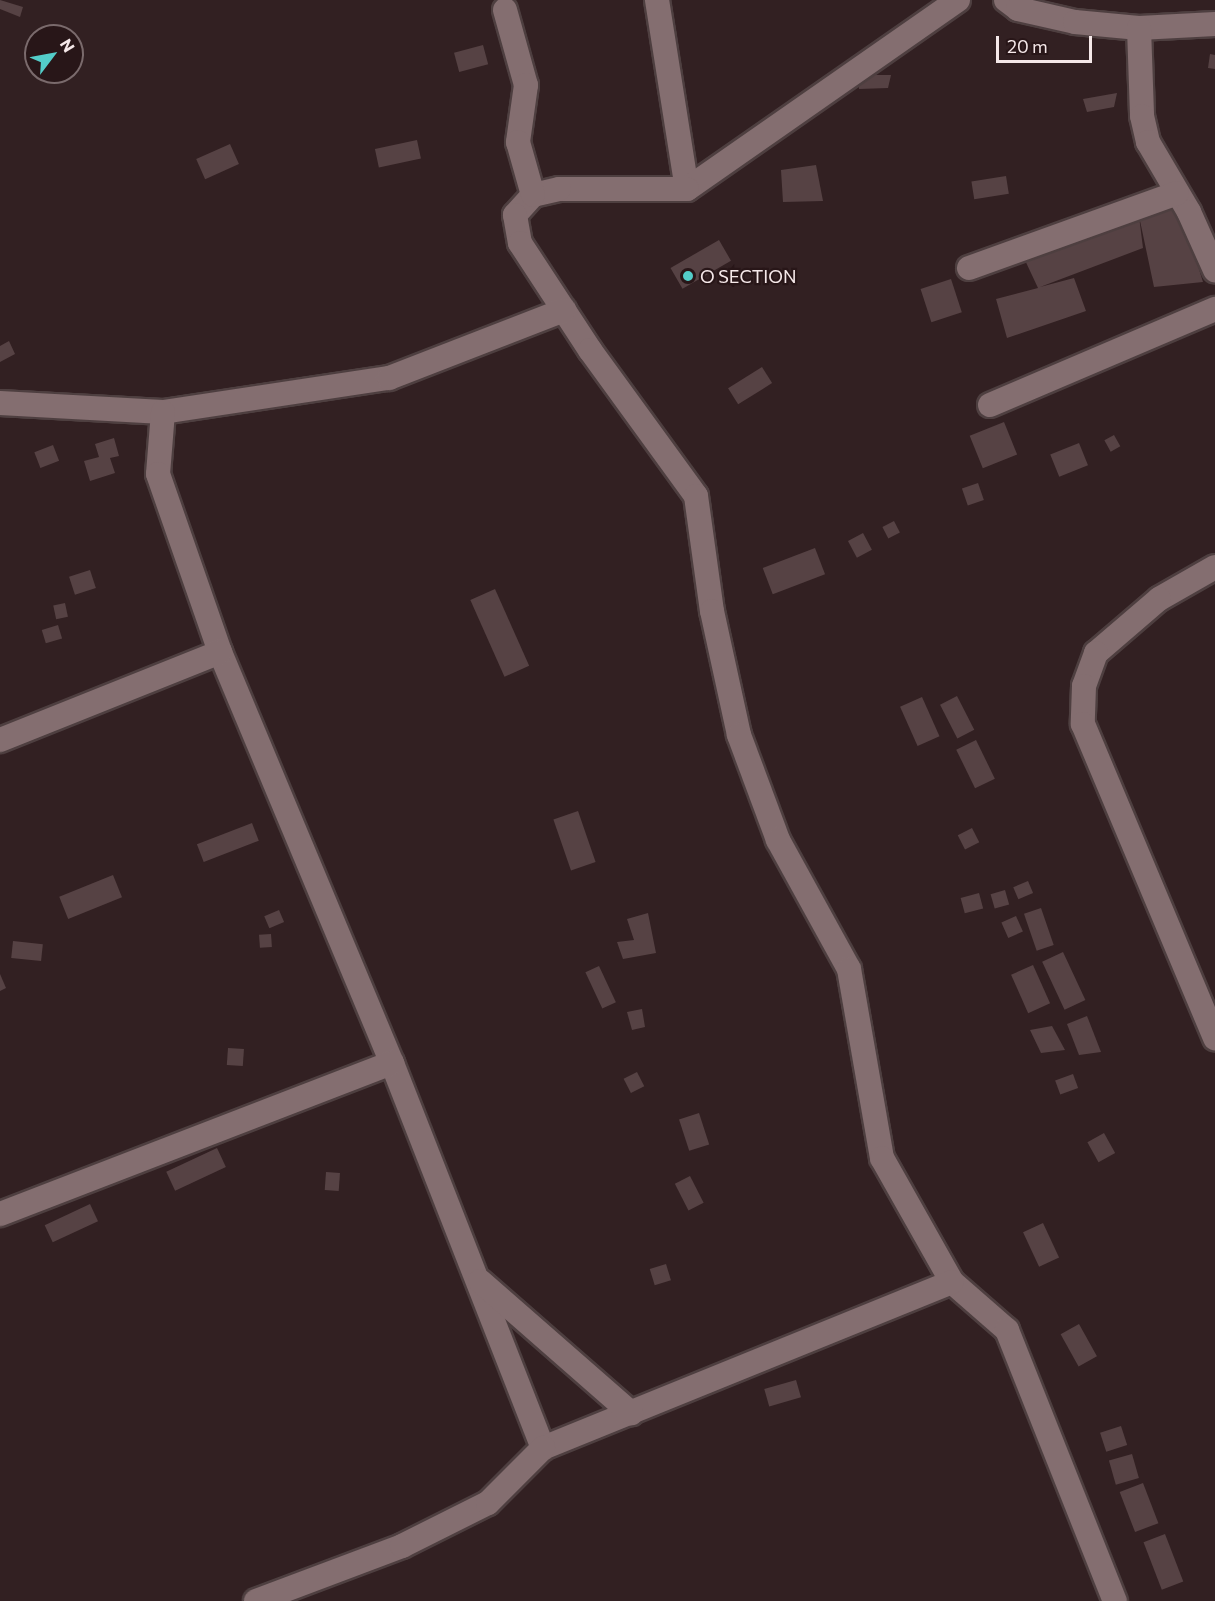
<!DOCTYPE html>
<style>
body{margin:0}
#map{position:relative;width:1215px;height:1601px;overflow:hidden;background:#322022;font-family:Commissioner,sans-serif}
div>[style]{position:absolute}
.building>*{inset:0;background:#564244;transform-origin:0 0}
.roads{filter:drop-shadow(2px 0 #4e3f40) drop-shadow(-2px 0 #4e3f40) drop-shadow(0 2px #4e3f40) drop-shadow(0 -2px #4e3f40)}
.street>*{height:24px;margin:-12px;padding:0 12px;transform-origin:12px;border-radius:12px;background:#846e70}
.dots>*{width:16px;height:16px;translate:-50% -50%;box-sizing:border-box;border:3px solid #281618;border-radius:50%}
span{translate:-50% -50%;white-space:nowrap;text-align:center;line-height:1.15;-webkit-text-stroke:4.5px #281618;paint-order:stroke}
.poi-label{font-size:18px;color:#f5e8e9}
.left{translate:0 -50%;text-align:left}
.north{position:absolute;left:24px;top:24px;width:60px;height:60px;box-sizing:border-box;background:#281618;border:2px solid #7a6a6c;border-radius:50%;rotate:58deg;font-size:16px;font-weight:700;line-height:24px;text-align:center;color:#f5e8e9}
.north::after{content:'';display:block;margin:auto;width:21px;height:27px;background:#53cdc9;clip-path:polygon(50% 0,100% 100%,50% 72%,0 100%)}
.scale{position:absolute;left:996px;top:36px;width:96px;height:27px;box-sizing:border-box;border:3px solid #f5e8e9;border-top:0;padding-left:8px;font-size:18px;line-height:21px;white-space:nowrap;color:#f5e8e9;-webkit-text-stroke:4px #281618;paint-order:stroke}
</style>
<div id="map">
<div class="building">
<i style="clip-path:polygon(0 0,23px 7px,20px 17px,0 9px)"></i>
<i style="left:483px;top:45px;width:20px;height:30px;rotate:75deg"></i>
<i style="clip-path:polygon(1210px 54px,1215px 55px,1215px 69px,1208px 68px)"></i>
<i style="clip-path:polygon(858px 75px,891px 75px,888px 88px,859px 89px)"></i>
<i style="clip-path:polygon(1117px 93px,1114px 107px,1087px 112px,1083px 99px)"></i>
<i style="left:417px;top:140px;width:19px;height:43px;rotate:78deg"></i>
<i style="left:230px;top:144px;width:22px;height:37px;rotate:66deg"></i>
<i style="clip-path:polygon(816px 165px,823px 201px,783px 202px,781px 170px)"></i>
<i style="left:1006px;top:176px;width:18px;height:35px;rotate:81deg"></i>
<i style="clip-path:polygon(1178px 201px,1203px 282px,1154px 287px,1139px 216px,1143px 248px,1040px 287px,1074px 278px,1086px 311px,1007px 338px,996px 299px,1038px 288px,1023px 256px)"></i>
<i style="left:719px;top:240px;width:24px;height:56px;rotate:60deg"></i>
<i style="left:951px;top:279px;width:35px;height:32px;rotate:72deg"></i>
<i style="clip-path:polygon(9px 341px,15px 354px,0 362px,0 346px)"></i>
<i style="left:762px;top:367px;width:19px;height:40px;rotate:58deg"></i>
<i style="left:1004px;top:422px;width:35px;height:37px;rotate:68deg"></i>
<i style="left:1114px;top:435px;width:13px;height:11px;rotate:61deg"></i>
<i style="clip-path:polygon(114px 438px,119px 456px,110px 458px,115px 473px,90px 481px,84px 461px,99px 457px,95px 444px)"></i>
<i style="left:1079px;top:443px;width:24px;height:31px;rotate:68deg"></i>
<i style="left:53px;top:445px;width:17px;height:20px;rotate:69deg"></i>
<i style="left:978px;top:483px;width:18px;height:17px;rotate:71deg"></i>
<i style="left:894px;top:521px;width:13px;height:13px;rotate:63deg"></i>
<i style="left:863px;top:533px;width:19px;height:17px;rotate:62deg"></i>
<i style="left:815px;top:548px;width:28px;height:56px;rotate:69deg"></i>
<i style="left:90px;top:570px;width:19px;height:22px;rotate:72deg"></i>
<i style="left:495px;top:589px;width:84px;height:27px;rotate:66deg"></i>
<i style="left:65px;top:603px;width:14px;height:12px;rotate:78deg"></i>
<i style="left:58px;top:625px;width:14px;height:17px;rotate:73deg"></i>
<i style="left:957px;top:696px;width:38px;height:19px;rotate:63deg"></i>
<i style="left:922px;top:697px;width:43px;height:24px;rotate:66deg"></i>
<i style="left:976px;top:740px;width:43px;height:22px;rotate:64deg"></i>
<i style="left:578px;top:811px;width:54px;height:26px;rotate:71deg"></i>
<i style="left:252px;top:823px;width:19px;height:59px;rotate:69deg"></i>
<i style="left:972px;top:828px;width:16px;height:16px;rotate:63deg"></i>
<i style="left:113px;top:875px;width:24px;height:58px;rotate:68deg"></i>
<i style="left:1028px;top:881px;width:13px;height:16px;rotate:67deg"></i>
<i style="left:1005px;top:890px;width:15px;height:15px;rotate:74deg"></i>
<i style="left:979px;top:893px;width:16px;height:19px;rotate:75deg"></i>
<i style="left:1041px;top:908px;width:39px;height:18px;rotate:71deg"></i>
<i style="left:279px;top:910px;width:13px;height:16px;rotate:67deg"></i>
<i style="clip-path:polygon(648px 913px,656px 953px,623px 959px,617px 942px,634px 940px,627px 919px)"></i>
<i style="left:1016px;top:916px;width:17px;height:16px;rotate:66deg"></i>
<i style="left:271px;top:934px;width:13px;height:12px;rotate:86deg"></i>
<i style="left:13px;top:941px;width:30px;height:17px;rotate:6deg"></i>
<i style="left:1063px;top:952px;width:53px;height:23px;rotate:65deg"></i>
<i style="left:1033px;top:965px;width:42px;height:24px;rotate:66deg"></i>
<i style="left:599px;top:966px;width:40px;height:15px;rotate:65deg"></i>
<i style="clip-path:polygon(0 974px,6px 988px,0 991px)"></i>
<i style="clip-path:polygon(642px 1009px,645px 1027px,632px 1030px,627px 1012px)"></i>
<i style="clip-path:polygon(1087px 1016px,1101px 1052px,1079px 1055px,1067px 1024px)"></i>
<i style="clip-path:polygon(1052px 1026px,1065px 1050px,1041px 1053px,1030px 1030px)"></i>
<i style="left:228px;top:1048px;width:16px;height:17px;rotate:4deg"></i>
<i style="left:637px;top:1072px;width:16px;height:15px;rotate:63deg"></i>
<i style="left:1073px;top:1074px;width:15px;height:19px;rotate:70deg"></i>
<i style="left:699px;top:1113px;width:33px;height:21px;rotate:72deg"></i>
<i style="left:1104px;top:1133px;width:23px;height:19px;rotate:61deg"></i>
<i style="left:217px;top:1148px;width:21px;height:56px;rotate:65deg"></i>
<i style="left:326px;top:1172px;width:14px;height:18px;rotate:4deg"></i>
<i style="left:690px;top:1176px;width:30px;height:17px;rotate:63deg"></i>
<i style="left:90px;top:1204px;width:19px;height:50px;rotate:65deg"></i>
<i style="left:1043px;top:1223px;width:38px;height:22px;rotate:65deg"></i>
<i style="left:666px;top:1264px;width:17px;height:17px;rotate:73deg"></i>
<i style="left:1079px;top:1324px;width:37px;height:21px;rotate:61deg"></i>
<i style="left:796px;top:1380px;width:18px;height:33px;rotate:74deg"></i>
<i style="left:1121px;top:1426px;width:20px;height:22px;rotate:72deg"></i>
<i style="left:1132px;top:1454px;width:25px;height:24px;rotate:74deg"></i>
<i style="left:1143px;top:1483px;width:43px;height:25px;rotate:69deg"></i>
<i style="left:1165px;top:1534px;width:51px;height:23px;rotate:69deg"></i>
</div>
<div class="roads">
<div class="street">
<i style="left:657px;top:0;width:191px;rotate:81deg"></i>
<i style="left:958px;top:0;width:330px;rotate:145.1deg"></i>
<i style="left:687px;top:189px;width:128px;rotate:180deg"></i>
<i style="left:559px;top:189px;width:27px;rotate:167deg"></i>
<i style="left:533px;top:195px;width:27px;rotate:132deg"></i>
<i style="left:515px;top:215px;width:28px;rotate:80deg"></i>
<i style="left:520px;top:243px;width:128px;rotate:56.8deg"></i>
<i style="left:590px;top:350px;width:180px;rotate:54deg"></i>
<i style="left:696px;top:496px;width:116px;rotate:82.1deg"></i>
<i style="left:712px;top:611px;width:127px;rotate:77.7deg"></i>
<i style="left:739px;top:735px;width:112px;rotate:69.6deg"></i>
<i style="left:778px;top:840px;width:147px;rotate:61.2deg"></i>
<i style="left:849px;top:969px;width:192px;rotate:80.1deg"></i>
<i style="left:882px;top:1158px;width:142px;rotate:60.6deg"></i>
<i style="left:952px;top:1282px;width:73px;rotate:41.1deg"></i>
<i style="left:1007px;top:1330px;width:292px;rotate:68.3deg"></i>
<i style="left:1006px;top:0;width:15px;rotate:37deg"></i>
<i style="left:1018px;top:9px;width:58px;rotate:12.8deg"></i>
<i style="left:1075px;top:22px;width:64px;rotate:5.4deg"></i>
<i style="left:1139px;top:28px;width:76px;rotate:-3deg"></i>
<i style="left:505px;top:10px;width:78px;rotate:74.4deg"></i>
<i style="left:526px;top:85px;width:58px;rotate:98deg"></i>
<i style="left:518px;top:142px;width:55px;rotate:74.2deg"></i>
<i style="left:1139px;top:28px;width:88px;rotate:88deg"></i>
<i style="left:1142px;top:116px;width:27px;rotate:77deg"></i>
<i style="left:1148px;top:142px;width:81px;rotate:59.6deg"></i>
<i style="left:1189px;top:212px;width:64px;rotate:65.9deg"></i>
<i style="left:969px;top:268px;width:221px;rotate:-19.8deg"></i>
<i style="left:0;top:403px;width:163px;rotate:3.2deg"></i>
<i style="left:163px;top:412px;width:229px;rotate:-8.6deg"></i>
<i style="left:389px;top:378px;width:188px;rotate:-21.2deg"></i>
<i style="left:990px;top:405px;width:245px;rotate:-23.1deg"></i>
<i style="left:163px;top:412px;width:62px;rotate:94.6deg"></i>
<i style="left:158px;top:474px;width:188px;rotate:70.8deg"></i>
<i style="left:220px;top:652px;width:446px;rotate:67.3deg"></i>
<i style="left:392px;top:1063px;width:414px;rotate:68.6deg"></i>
<i style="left:543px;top:1448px;width:441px;rotate:-22.1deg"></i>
<i style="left:1215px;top:567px;width:64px;rotate:150.3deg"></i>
<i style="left:1159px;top:599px;width:83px;rotate:139.4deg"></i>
<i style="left:1096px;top:653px;width:35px;rotate:110deg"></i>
<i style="left:1084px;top:686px;width:38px;rotate:92deg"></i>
<i style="left:1083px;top:724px;width:341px;rotate:67.2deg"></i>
<i style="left:0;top:740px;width:237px;rotate:-21.8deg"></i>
<i style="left:0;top:1214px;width:420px;rotate:-21.1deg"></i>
<i style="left:480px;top:1281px;width:201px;rotate:41.2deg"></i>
<i style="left:256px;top:1601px;width:156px;rotate:-20.6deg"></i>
<i style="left:402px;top:1546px;width:96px;rotate:-26.6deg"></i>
<i style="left:488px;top:1503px;width:78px;rotate:-45deg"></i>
</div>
</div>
<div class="dots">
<i style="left:688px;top:276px;background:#53cdc9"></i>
</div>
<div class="poi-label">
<span class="left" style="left:700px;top:276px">O SECTION</span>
</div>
<div class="north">N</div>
<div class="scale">20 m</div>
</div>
